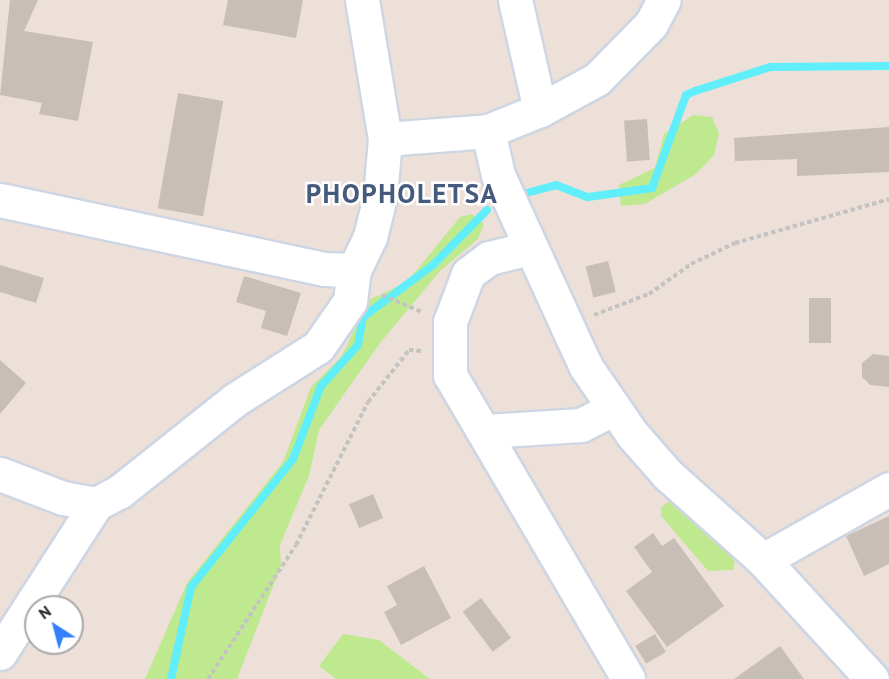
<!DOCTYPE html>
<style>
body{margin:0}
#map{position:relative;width:889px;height:679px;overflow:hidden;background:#ede0d8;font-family:"PT Sans",sans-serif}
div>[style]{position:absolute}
.green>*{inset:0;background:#bfe98f}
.stream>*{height:8px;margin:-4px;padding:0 4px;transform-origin:4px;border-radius:4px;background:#60eefa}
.building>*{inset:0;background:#c7bfb7;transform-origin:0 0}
.path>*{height:4px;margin-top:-2px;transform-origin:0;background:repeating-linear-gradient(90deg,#c3c3c3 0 4.5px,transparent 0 7.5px)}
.roads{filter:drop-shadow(2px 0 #ced6e3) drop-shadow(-2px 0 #ced6e3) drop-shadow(0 2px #ced6e3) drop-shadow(0 -2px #ced6e3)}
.minor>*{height:33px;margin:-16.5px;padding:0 16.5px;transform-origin:16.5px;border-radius:16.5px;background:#fff}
span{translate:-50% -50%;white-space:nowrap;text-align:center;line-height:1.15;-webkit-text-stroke:5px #fff;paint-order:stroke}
.district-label{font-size:27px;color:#455a7d;font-weight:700;letter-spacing:1.5px}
.north{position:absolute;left:24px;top:595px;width:60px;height:60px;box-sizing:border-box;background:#fff;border:2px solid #a9a9a9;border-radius:50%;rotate:324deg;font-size:16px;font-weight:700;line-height:24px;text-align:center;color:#282828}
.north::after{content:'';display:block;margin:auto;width:21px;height:27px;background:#3380ff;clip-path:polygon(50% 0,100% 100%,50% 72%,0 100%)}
</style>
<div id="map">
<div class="green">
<i style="clip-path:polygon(693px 115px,712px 117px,719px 133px,714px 155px,696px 174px,645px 204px,621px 206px,619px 185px,655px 168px,664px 134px)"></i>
<i style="clip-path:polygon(472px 214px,484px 224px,478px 239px,440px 271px,380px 343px,319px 430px,309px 476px,280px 545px,281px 566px,237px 679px,145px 679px,187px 583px,283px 462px,311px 387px,341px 357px,369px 300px,407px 282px,460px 217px)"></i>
<i style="clip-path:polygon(677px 496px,736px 554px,733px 570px,708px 571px,661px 516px,661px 507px)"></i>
<i style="clip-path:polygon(343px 634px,379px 640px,430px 679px,336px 679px,319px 666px)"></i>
</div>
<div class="stream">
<i style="left:523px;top:194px;width:34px;rotate:-15deg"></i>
<i style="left:556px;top:185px;width:34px;rotate:21deg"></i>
<i style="left:588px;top:197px;width:65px;rotate:-8deg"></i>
<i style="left:652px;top:188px;width:99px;rotate:-69.9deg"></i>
<i style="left:686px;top:95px;width:10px;rotate:-24deg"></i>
<i style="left:695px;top:91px;width:79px;rotate:-17.7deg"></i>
<i style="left:770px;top:67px;width:119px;rotate:-0.5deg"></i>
<i style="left:171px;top:679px;width:94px;rotate:-77.7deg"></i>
<i style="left:191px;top:587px;width:164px;rotate:-51.4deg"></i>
<i style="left:293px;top:459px;width:78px;rotate:-69deg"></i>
<i style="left:321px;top:386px;width:55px;rotate:-47.9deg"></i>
<i style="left:358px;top:345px;width:28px;rotate:-80deg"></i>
<i style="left:363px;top:317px;width:87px;rotate:-36.6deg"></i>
<i style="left:433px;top:265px;width:77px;rotate:-45.5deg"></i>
</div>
<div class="building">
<i style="clip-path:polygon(10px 0,38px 0,24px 31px,93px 42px,78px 121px,39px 114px,42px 103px,0 95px)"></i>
<i style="clip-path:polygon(228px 0,303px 0,296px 38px,223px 25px)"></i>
<i style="left:178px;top:93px;width:46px;height:117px;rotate:10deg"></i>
<i style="left:647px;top:119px;width:41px;height:23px;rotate:86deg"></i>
<i style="clip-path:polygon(889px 127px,889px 172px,797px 176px,797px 159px,735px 161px,734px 138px)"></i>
<i style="left:608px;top:261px;width:32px;height:23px;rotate:76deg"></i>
<i style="clip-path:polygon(0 265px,44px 278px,36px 303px,0 292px)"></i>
<i style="clip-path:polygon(244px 276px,301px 293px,287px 336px,261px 328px,266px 311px,236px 302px)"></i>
<i style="left:809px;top:298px;width:22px;height:45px"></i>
<i style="clip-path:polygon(873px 354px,889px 356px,889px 387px,870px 385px,862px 377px,862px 363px)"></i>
<i style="clip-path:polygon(0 360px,26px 383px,0 414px)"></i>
<i style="left:373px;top:494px;width:26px;height:26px;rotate:67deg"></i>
<i style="clip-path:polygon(889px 516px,889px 564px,864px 576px,846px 536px)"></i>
<i style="clip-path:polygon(653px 533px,662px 546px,674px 538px,724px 606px,667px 647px,626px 591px,652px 572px,634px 547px)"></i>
<i style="clip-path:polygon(424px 566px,451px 618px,401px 645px,384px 612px,397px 605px,387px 586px)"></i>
<i style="left:481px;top:598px;width:50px;height:23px;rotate:53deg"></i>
<i style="left:655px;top:634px;width:21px;height:23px;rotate:59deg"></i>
<i style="clip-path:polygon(780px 646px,804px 679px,734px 679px)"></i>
</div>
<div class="path">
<i style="left:382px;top:295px;width:43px;rotate:23deg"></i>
<i style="left:594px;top:315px;width:59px;rotate:-20.9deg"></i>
<i style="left:649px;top:294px;width:52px;rotate:-35.5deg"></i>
<i style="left:691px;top:264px;width:49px;rotate:-25.5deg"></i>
<i style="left:735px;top:243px;width:160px;rotate:-15.9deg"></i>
<i style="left:208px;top:679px;width:160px;rotate:-56.7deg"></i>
<i style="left:296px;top:545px;width:160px;rotate:-63.3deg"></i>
<i style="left:368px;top:402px;width:66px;rotate:-51.7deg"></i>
<i style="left:409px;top:350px;width:12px;rotate:5deg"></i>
</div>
<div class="roads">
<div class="minor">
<i style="left:515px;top:0;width:113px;rotate:77.2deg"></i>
<i style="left:488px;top:131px;width:45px;rotate:77.2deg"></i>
<i style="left:498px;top:175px;width:166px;rotate:65.4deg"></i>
<i style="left:567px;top:326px;width:45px;rotate:65.1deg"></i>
<i style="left:586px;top:367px;width:81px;rotate:55.5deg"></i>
<i style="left:632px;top:434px;width:55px;rotate:48.7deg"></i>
<i style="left:668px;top:475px;width:127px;rotate:41.8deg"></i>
<i style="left:763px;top:560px;width:161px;rotate:47.5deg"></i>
<i style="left:385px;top:139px;width:103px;rotate:-4.4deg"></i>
<i style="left:488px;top:131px;width:56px;rotate:-22deg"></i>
<i style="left:540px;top:110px;width:65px;rotate:-28.5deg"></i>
<i style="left:597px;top:79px;width:77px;rotate:-45.5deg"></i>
<i style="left:651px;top:24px;width:27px;rotate:-62deg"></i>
<i style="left:0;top:200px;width:332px;rotate:12deg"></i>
<i style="left:325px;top:269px;width:29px;rotate:2deg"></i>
<i style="left:354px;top:270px;width:37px;rotate:-64deg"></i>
<i style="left:370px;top:237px;width:41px;rotate:-76deg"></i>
<i style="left:380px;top:197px;width:58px;rotate:-85.1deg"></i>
<i style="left:385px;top:139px;width:141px;rotate:-99.4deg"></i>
<i style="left:530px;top:248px;width:42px;rotate:166.3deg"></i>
<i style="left:489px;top:258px;width:26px;rotate:143deg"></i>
<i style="left:468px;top:274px;width:51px;rotate:110.6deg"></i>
<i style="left:450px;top:322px;width:53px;rotate:90deg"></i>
<i style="left:450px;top:375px;width:352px;rotate:59.6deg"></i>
<i style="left:486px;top:431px;width:95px;rotate:-3.6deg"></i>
<i style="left:581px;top:425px;width:37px;rotate:-27deg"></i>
<i style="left:0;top:474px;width:67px;rotate:20.9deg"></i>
<i style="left:63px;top:498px;width:34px;rotate:10deg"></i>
<i style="left:96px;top:504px;width:26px;rotate:-28deg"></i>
<i style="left:119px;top:492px;width:149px;rotate:-38.5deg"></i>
<i style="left:236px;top:399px;width:97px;rotate:-32.4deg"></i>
<i style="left:318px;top:347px;width:56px;rotate:-55.2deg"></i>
<i style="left:350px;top:301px;width:31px;rotate:-83deg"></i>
<i style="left:763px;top:560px;width:145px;rotate:-29.4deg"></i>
<i style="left:0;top:653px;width:177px;rotate:-57.2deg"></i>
</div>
</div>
<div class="district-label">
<span style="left:402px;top:194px">PHOPHOLETSA</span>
</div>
<div class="north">N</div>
</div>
